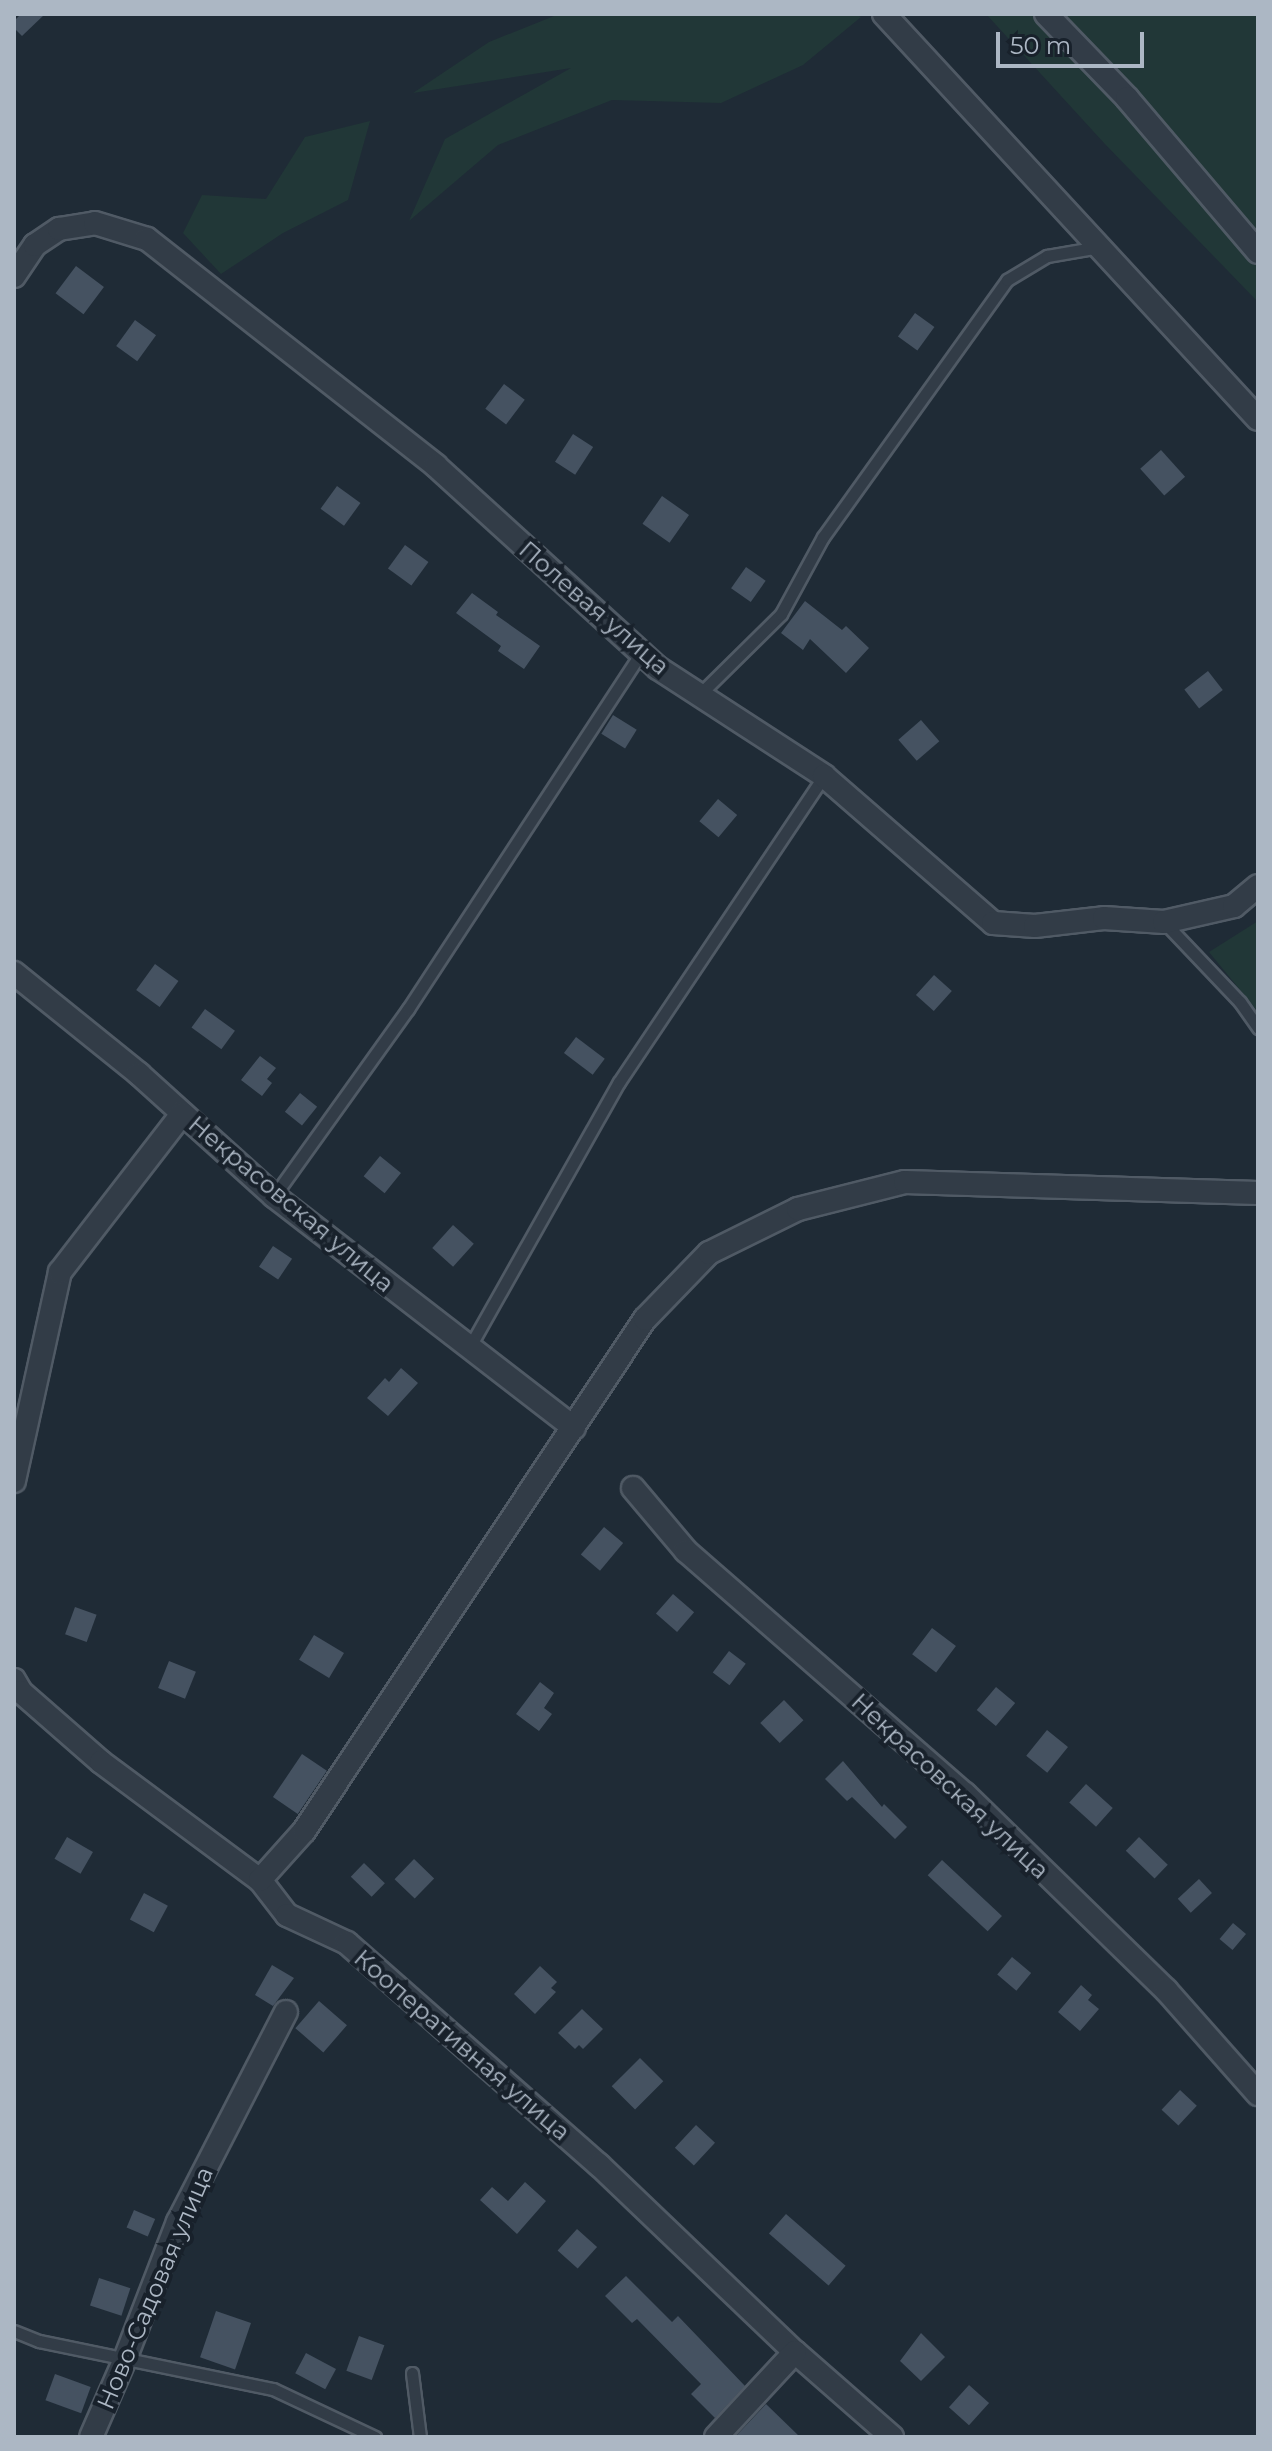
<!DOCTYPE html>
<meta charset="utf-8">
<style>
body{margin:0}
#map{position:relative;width:1272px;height:2451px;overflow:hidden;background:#1f2b36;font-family:Montserrat,sans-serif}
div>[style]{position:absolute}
.green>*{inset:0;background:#213737}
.building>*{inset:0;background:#455261;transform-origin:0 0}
.roads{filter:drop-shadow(2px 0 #505a65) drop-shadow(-2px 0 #505a65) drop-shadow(0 2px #505a65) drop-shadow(0 -2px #505a65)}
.service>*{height:11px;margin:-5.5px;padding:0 5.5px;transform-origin:5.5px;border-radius:5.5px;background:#323c47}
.minor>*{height:22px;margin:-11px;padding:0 11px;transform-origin:11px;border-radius:11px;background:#323c47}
span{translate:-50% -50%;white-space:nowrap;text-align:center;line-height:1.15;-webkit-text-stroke:8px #18212b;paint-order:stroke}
.street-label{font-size:24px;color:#acb7c4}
.frame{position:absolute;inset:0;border:16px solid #acb7c4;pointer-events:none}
.scale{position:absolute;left:996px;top:32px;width:148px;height:36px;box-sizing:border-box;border:4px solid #acb7c4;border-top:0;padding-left:10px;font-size:24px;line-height:28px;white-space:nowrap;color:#acb7c4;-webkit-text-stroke:6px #18212b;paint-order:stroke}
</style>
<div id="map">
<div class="green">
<i style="clip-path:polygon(559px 14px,855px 14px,861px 17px,803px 65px,721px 103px,612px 100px,498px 145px,409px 221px,445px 139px,571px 68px,413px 93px,489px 42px)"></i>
<i style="clip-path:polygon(986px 14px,1258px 14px,1258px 302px,1104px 143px)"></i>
<i style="clip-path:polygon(370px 121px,348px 200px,283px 233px,221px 274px,183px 233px,202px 195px,266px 199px,305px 137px)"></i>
<i style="clip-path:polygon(1258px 921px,1258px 1012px,1209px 952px)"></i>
</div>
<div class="building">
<i style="clip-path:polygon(21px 14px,45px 14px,22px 36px,14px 28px,14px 21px)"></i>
<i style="left:76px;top:266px;width:35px;height:34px;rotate:37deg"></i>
<i style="left:915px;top:313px;width:24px;height:29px;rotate:36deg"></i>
<i style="left:135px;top:320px;width:26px;height:32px;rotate:36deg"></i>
<i style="left:504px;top:384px;width:26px;height:31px;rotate:37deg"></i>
<i style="left:573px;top:434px;width:24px;height:33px;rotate:33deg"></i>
<i style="left:1161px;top:450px;width:36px;height:28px;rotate:48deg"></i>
<i style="left:337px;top:486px;width:29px;height:28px;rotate:36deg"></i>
<i style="left:662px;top:496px;width:33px;height:34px;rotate:35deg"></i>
<i style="left:405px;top:545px;width:29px;height:29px;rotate:36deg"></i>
<i style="left:746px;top:567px;width:24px;height:26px;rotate:35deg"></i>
<i style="clip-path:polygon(472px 593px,498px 612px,496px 615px,540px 646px,524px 669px,498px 651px,501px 646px,456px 613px)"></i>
<i style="clip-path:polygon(805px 601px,842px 630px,846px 626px,869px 648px,846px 673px,810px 639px,803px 650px,781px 633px)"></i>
<i style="left:1208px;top:671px;width:24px;height:30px;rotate:52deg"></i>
<i style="left:613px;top:715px;width:28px;height:22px;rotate:32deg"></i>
<i style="left:921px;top:720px;width:28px;height:30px;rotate:49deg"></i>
<i style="left:718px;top:799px;width:25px;height:29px;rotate:40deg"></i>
<i style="left:155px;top:964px;width:29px;height:32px;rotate:36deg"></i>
<i style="left:934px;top:975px;width:24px;height:27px;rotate:42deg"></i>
<i style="left:205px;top:1009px;width:37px;height:23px;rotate:36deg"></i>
<i style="left:576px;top:1037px;width:36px;height:20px;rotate:37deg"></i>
<i style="clip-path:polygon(260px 1056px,276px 1068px,267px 1079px,272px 1083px,262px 1096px,241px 1080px)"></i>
<i style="left:300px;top:1093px;width:22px;height:24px;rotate:39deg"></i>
<i style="left:380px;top:1156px;width:27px;height:26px;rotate:39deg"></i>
<i style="left:453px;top:1225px;width:28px;height:31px;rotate:42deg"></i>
<i style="left:273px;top:1246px;width:23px;height:25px;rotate:34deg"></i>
<i style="clip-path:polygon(401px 1368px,418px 1383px,388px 1416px,367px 1398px,385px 1378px,389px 1382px)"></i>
<i style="left:604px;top:1527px;width:25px;height:36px;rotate:40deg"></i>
<i style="left:673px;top:1594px;width:28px;height:26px;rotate:41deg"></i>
<i style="left:75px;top:1607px;width:23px;height:29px;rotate:20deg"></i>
<i style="left:932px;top:1628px;width:30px;height:33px;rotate:37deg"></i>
<i style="left:314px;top:1635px;width:35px;height:29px;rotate:31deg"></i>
<i style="left:729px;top:1651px;width:21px;height:27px;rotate:37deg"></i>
<i style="left:169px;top:1661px;width:29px;height:29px;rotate:22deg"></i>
<i style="clip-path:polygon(540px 1682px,554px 1693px,544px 1708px,552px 1714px,539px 1731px,516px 1714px)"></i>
<i style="left:996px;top:1687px;width:25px;height:30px;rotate:40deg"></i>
<i style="left:784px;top:1700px;width:28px;height:33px;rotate:46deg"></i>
<i style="left:1047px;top:1730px;width:27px;height:33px;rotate:39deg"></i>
<i style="left:302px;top:1754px;width:30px;height:52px;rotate:34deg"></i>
<i style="clip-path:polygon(843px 1761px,882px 1807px,884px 1804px,907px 1827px,895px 1839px,852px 1797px,847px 1801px,825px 1779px)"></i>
<i style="left:1086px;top:1784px;width:36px;height:25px;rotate:42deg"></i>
<i style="left:67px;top:1837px;width:30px;height:25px;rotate:30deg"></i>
<i style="left:1139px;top:1837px;width:40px;height:19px;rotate:44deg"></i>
<i style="left:414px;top:1859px;width:28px;height:28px;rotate:44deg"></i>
<i style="left:942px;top:1860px;width:82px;height:21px;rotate:43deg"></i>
<i style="left:364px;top:1863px;width:29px;height:19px;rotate:44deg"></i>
<i style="left:1199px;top:1879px;width:19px;height:29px;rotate:47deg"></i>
<i style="left:144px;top:1893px;width:27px;height:30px;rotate:28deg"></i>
<i style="left:1233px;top:1923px;width:17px;height:21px;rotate:40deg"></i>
<i style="left:1012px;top:1957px;width:25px;height:23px;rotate:40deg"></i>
<i style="clip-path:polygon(272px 1965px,294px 1978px,273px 2006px,255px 1995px)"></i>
<i style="clip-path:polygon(540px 1966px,557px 1982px,551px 1988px,556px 1992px,535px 2014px,514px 1994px)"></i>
<i style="clip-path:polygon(1081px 1985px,1092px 1995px,1088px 2000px,1099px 2009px,1080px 2031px,1058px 2012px)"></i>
<i style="left:319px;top:2001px;width:37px;height:36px;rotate:41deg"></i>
<i style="clip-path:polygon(582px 2009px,603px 2029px,583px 2049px,579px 2045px,575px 2049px,558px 2033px)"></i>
<i style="left:640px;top:2058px;width:33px;height:40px;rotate:45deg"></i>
<i style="left:1180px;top:2090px;width:23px;height:27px;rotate:43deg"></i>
<i style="left:696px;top:2125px;width:26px;height:31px;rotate:43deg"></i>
<i style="clip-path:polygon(525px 2182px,546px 2201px,517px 2234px,480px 2200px,492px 2187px,508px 2201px)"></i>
<i style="left:134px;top:2210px;width:23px;height:19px;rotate:23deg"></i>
<i style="left:786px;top:2214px;width:79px;height:26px;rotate:41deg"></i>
<i style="left:577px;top:2229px;width:27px;height:29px;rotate:42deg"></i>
<i style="clip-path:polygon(626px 2276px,672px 2322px,678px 2316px,745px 2386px,715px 2418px,691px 2394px,701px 2384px,637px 2319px,632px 2323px,605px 2296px)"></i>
<i style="left:99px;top:2278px;width:33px;height:29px;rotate:18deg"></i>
<i style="left:216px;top:2311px;width:37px;height:49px;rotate:19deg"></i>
<i style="clip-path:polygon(921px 2333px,945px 2357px,921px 2381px,900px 2361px)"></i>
<i style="left:359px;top:2336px;width:27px;height:37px;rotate:20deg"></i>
<i style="left:306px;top:2353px;width:34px;height:23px;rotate:28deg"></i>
<i style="left:55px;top:2374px;width:38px;height:28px;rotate:20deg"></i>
<i style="left:969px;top:2385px;width:27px;height:30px;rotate:42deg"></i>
<i style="clip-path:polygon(766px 2404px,800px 2437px,735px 2437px)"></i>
</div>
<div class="roads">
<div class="service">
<i style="left:699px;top:695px;width:115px;rotate:-44.6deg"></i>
<i style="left:781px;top:614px;width:88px;rotate:-61.4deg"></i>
<i style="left:823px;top:537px;width:316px;rotate:-54.4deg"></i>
<i style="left:1007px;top:280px;width:47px;rotate:-31deg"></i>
<i style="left:1047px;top:256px;width:53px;rotate:-9.8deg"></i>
<i style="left:1164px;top:922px;width:110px;rotate:46.5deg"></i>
<i style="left:1240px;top:1002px;width:32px;rotate:55deg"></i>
<i style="left:274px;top:1196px;width:230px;rotate:-54.4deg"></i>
<i style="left:408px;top:1009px;width:425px;rotate:-56.8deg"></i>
<i style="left:469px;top:1348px;width:305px;rotate:-60.6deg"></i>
<i style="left:619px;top:1082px;width:368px;rotate:-56.2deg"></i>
<i style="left:14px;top:2331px;width:27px;rotate:22deg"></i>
<i style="left:39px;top:2341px;width:239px;rotate:11.6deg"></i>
<i style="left:273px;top:2389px;width:113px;rotate:25.2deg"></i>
<i style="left:412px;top:2373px;width:64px;rotate:82.9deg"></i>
</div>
<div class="minor">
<i style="left:884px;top:14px;width:551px;rotate:47.28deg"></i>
<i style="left:1046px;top:14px;width:117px;rotate:46deg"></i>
<i style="left:1127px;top:98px;width:202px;rotate:49.6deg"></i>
<i style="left:14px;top:276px;width:37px;rotate:-56deg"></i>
<i style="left:35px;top:245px;width:29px;rotate:-34deg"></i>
<i style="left:59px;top:229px;width:36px;rotate:-9deg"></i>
<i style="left:95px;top:223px;width:54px;rotate:17.1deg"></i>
<i style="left:147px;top:239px;width:367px;rotate:38.1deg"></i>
<i style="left:436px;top:466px;width:300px;rotate:42.3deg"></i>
<i style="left:658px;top:668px;width:198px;rotate:33deg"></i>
<i style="left:824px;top:776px;width:224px;rotate:41deg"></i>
<i style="left:993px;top:923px;width:42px;rotate:4.1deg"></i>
<i style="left:1035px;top:926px;width:69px;rotate:-6.6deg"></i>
<i style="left:1104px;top:918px;width:60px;rotate:3.8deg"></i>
<i style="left:1164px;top:922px;width:72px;rotate:-12.9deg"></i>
<i style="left:1234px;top:906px;width:31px;rotate:-40deg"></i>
<i style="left:14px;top:973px;width:161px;rotate:38.9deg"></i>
<i style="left:139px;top:1074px;width:182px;rotate:42.1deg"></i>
<i style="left:274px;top:1196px;width:379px;rotate:37.7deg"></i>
<i style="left:14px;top:1481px;width:214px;rotate:-77.6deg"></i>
<i style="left:60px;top:1272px;width:200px;rotate:-52.3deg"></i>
<i style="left:633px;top:1488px;width:82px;rotate:49.9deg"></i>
<i style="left:686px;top:1551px;width:370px;rotate:41.1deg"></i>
<i style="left:965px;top:1794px;width:281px;rotate:44.3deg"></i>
<i style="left:1166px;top:1990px;width:139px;rotate:48.5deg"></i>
<i style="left:14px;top:1680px;width:14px;rotate:60deg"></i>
<i style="left:21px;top:1692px;width:106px;rotate:41.2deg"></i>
<i style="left:101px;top:1762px;width:198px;rotate:36.6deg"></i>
<i style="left:260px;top:1880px;width:44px;rotate:52.4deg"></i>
<i style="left:287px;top:1915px;width:66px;rotate:25deg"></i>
<i style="left:347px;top:1943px;width:336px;rotate:41.4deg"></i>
<i style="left:599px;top:2165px;width:271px;rotate:43.7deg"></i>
<i style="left:795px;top:2352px;width:129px;rotate:41.2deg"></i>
<i style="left:260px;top:1880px;width:66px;rotate:-48.1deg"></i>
<i style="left:304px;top:1831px;width:615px;rotate:-56.34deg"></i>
<i style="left:645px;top:1319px;width:92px;rotate:-45.9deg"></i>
<i style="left:709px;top:1253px;width:99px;rotate:-26.3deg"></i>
<i style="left:798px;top:1209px;width:110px;rotate:-14.2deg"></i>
<i style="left:905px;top:1182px;width:353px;rotate:1.8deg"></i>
<i style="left:91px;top:2437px;width:85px;rotate:-66.4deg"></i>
<i style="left:125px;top:2359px;width:147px;rotate:-68.9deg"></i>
<i style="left:178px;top:2222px;width:236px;rotate:-62.8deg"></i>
<i style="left:716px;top:2437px;width:116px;rotate:-47.1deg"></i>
</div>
</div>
<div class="street-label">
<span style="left:594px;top:608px;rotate:41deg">Полевая улица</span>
<span style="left:291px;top:1204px;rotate:40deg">Некрасовская улица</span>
<span style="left:950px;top:1786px;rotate:43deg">Некрасовская улица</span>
<span style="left:462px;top:2045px;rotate:41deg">Кооперативная улица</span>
<span style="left:155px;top:2288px;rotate:-67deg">Ново-Садовая улица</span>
</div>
<div class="frame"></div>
<div class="scale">50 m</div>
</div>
